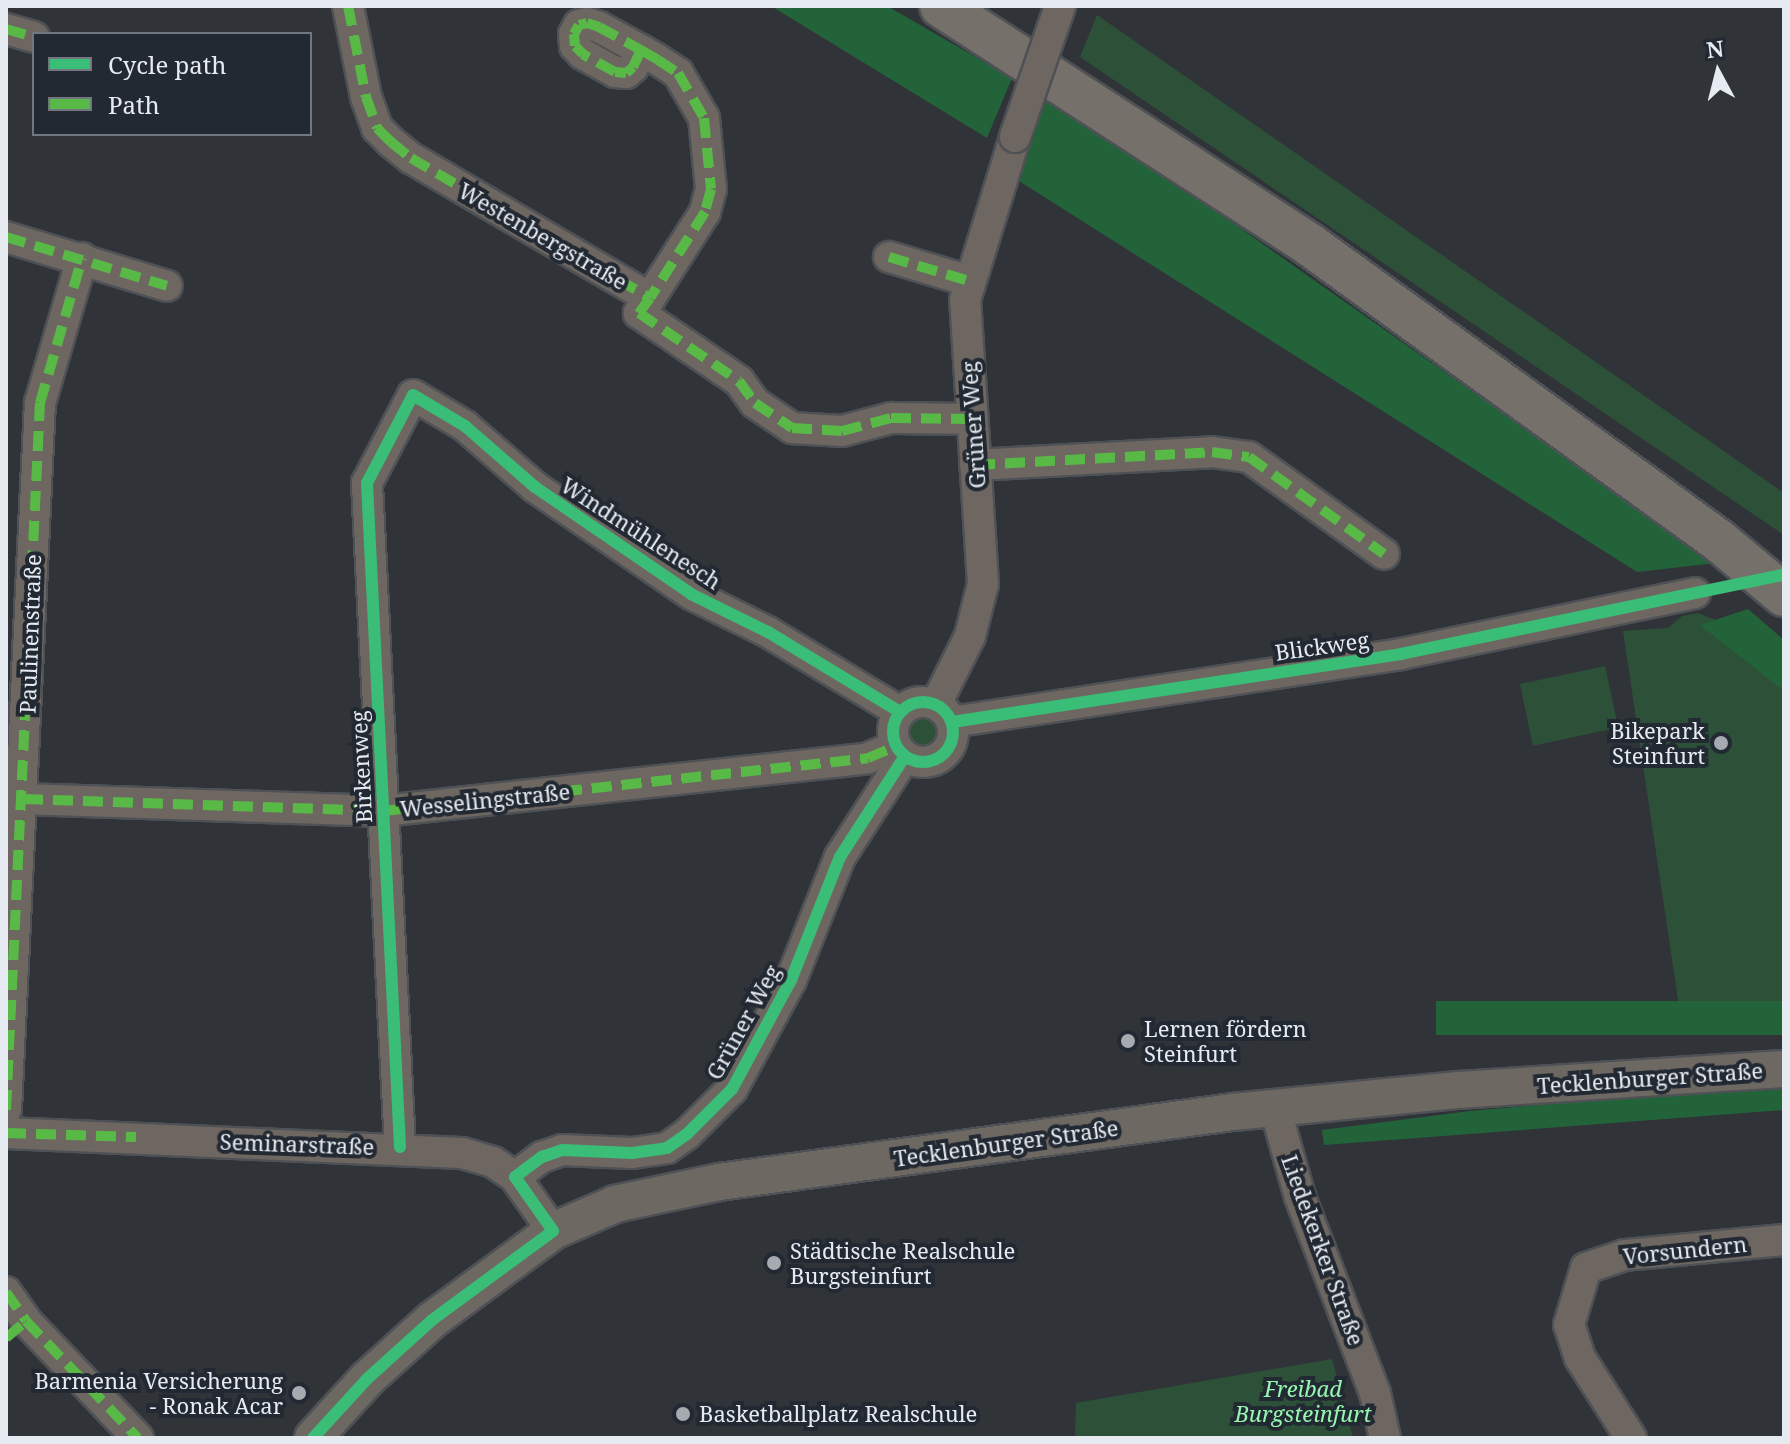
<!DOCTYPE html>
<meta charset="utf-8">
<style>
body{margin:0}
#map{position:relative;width:1790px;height:1444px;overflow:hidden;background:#303438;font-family:"Noto Serif",serif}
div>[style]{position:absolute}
.green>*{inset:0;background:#2d5138;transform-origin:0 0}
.round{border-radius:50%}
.forest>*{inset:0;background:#23633a;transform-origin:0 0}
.roads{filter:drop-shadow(2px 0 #4e5155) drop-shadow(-2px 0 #4e5155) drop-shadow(0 2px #4e5155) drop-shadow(0 -2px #4e5155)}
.minor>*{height:30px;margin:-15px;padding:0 15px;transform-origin:15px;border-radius:15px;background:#6e6761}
.minor>.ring{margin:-15px;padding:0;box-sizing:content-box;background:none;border:30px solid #6e6761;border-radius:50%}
.major>*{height:36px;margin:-18px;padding:0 18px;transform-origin:18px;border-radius:18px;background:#6e6862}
.highway>*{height:42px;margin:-21px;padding:0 21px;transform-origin:21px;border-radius:21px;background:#757069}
.bridges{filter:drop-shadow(2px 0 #4e5155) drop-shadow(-2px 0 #4e5155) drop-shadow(0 2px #4e5155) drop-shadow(0 -2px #4e5155)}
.minor-bridge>*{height:30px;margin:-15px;padding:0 15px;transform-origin:15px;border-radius:15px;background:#6e6761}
.quiet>*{height:10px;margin-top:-5px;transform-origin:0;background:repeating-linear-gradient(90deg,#58b947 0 20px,transparent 0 30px)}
.cycleway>*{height:12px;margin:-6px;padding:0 6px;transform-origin:6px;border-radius:6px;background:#3abd76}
.cycleway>.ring{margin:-6px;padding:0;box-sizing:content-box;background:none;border:12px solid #3abd76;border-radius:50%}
.dots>*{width:22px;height:22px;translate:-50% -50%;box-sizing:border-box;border:4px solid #222932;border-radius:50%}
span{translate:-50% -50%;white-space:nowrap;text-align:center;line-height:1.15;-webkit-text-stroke:8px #222932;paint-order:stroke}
.street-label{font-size:22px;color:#e6ebf1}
.poi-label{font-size:22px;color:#e6ebf1}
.right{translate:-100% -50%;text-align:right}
.left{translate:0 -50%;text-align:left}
.park-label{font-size:22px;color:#95f6af;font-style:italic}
.frame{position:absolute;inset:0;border:8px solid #e6ebf1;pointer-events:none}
.legend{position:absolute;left:32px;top:32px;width:280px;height:104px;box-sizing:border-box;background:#222932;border:2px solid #70777e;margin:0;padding:10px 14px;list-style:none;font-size:24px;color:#e6ebf1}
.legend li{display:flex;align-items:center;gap:16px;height:40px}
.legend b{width:40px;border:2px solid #70777e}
.north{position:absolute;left:1678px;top:32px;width:80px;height:80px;-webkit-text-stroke:6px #222932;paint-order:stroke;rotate:353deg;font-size:22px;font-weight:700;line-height:32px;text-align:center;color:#e6ebf1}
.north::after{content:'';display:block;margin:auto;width:28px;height:36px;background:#e6ebf1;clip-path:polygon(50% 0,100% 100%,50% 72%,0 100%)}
</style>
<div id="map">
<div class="green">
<i style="clip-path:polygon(1097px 15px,1784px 493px,1784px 535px,1080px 57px)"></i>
<i style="clip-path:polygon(1698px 613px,1726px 624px,1784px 670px,1784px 1001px,1680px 1013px,1623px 631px,1668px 628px,1682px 616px)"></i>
<i style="left:1605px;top:666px;width:63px;height:87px;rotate:78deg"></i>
<i class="round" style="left:904px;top:716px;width:36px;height:36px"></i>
<i style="clip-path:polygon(1332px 1359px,1353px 1438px,1075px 1438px,1076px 1403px)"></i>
</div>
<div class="forest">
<i style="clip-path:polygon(771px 6px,887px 6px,1012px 78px,987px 138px)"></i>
<i style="clip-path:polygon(1048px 93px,1716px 563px,1637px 572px,1019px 181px)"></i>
<i style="clip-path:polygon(1748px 609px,1784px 640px,1784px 691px,1700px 625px)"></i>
<i style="left:1784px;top:1001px;width:34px;height:348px;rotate:90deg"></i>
<i style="clip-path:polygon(1784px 1083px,1784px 1110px,1324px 1145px,1322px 1130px,1470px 1111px)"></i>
</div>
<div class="roads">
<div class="minor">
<i style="left:348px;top:6px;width:93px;rotate:78.8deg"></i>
<i style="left:366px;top:97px;width:33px;rotate:70deg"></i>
<i style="left:377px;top:128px;width:20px;rotate:45deg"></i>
<i style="left:391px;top:142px;width:26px;rotate:39deg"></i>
<i style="left:411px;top:158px;width:277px;rotate:30.4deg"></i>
<i style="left:650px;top:298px;width:19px;rotate:126deg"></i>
<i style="left:639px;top:313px;width:121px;rotate:34.2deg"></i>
<i style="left:739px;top:381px;width:27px;rotate:54deg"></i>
<i style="left:755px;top:403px;width:45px;rotate:34deg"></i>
<i style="left:792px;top:428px;width:50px;rotate:3.4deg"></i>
<i style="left:842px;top:431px;width:51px;rotate:-14.9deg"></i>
<i style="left:891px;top:418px;width:81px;rotate:0.7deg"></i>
<i style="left:6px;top:29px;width:29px;rotate:16deg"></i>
<i style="left:641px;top:50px;width:19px;rotate:115deg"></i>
<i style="left:633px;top:67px;width:9px;rotate:139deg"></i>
<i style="left:626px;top:73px;width:11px;rotate:-175deg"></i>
<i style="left:615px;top:72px;width:37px;rotate:-151deg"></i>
<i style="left:583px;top:54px;width:11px;rotate:-135deg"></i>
<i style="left:575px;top:46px;width:12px;rotate:-95deg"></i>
<i style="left:574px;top:34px;width:10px;rotate:-61deg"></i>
<i style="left:579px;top:25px;width:8px;rotate:-14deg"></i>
<i style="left:587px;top:23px;width:13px;rotate:18deg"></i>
<i style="left:599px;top:27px;width:48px;rotate:28.7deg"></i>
<i style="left:641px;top:50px;width:20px;rotate:30deg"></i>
<i style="left:658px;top:60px;width:24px;rotate:33deg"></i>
<i style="left:678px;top:73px;width:52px;rotate:60deg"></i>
<i style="left:704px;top:118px;width:71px;rotate:84.4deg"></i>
<i style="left:711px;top:189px;width:24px;rotate:105deg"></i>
<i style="left:705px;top:212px;width:102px;rotate:122.6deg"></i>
<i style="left:6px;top:237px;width:168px;rotate:16.9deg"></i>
<i style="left:889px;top:257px;width:84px;rotate:16.7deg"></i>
<i style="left:975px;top:465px;width:237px;rotate:-3.1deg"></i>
<i style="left:1212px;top:452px;width:37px;rotate:8deg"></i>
<i style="left:1249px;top:457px;width:166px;rotate:35.7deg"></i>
<i class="ring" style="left:893px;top:702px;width:30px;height:30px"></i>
<i style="left:936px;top:704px;width:76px;rotate:-63.4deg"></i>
<i style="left:970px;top:636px;width:54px;rotate:-76deg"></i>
<i style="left:983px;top:584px;width:285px;rotate:-93.6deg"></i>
<i style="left:965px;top:300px;width:170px;rotate:-72.9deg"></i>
<i style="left:952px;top:722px;width:454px;rotate:-8.6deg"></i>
<i style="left:1401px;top:654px;width:300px;rotate:-11.7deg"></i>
<i style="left:23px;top:799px;width:360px;rotate:1.9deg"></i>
<i style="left:383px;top:811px;width:488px;rotate:-6.2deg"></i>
<i style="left:868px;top:758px;width:30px;rotate:-23deg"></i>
<i style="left:1275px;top:1108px;width:92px;rotate:74.3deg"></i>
<i style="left:1300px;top:1197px;width:210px;rotate:69.1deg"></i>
<i style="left:1375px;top:1393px;width:46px;rotate:77.5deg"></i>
<i style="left:6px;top:1110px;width:708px;rotate:-87.25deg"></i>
<i style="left:40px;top:403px;width:151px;rotate:-73.8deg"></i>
<i style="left:6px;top:1133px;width:456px;rotate:2.5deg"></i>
<i style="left:462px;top:1153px;width:32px;rotate:16deg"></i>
<i style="left:493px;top:1162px;width:27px;rotate:34deg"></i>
<i style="left:515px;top:1177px;width:66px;rotate:54.9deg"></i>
<i style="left:400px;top:1147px;width:665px;rotate:-92.85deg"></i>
<i style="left:367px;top:483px;width:99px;rotate:-62.4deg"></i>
<i style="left:413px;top:395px;width:61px;rotate:30.8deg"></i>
<i style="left:465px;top:426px;width:93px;rotate:41.1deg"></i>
<i style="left:535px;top:487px;width:189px;rotate:34.4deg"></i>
<i style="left:691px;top:594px;width:86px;rotate:26.3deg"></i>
<i style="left:768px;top:632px;width:154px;rotate:31.2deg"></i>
<i style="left:515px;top:1177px;width:34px;rotate:-37deg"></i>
<i style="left:542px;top:1157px;width:21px;rotate:-19deg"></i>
<i style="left:562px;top:1150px;width:70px;rotate:2.5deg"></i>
<i style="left:632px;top:1153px;width:35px;rotate:-8deg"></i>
<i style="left:667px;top:1148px;width:24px;rotate:-35deg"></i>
<i style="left:687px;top:1134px;width:64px;rotate:-45deg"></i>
<i style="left:732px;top:1089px;width:124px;rotate:-61.6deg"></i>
<i style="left:791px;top:980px;width:132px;rotate:-68.3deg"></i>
<i style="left:840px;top:857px;width:120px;rotate:-57.2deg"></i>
<i style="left:6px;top:1292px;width:35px;rotate:55deg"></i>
<i style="left:26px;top:1321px;width:162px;rotate:46.3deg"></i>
<i style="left:1631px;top:1438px;width:95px;rotate:-122.5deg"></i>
<i style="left:1580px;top:1358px;width:35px;rotate:-108deg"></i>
<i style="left:1569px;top:1325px;width:59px;rotate:-73.4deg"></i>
<i style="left:1586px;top:1268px;width:41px;rotate:-18.4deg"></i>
<i style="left:1625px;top:1255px;width:160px;rotate:-5.4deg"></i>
</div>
<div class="major">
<i style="left:313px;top:1438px;width:80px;rotate:-47.5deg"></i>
<i style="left:367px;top:1379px;width:88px;rotate:-42.2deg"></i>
<i style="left:432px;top:1320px;width:150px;rotate:-36.3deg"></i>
<i style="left:553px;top:1231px;width:68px;rotate:-23.5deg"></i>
<i style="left:615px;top:1204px;width:106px;rotate:-11.9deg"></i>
<i style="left:719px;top:1182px;width:519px;rotate:-7.76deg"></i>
<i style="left:1233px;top:1112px;width:227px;rotate:-5.6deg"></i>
<i style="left:1459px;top:1090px;width:326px;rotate:-3.7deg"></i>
</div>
<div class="highway">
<i style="left:941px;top:6px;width:440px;rotate:32.9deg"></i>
<i style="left:1310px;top:245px;width:503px;rotate:35.87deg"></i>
<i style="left:1718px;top:540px;width:86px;rotate:39.8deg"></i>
</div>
</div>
<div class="bridges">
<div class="minor-bridge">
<i style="left:1015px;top:137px;width:139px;rotate:-71deg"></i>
</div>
</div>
<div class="quiet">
<i style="left:348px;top:6px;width:93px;rotate:78.8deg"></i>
<i style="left:366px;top:97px;width:33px;rotate:70deg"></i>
<i style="left:377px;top:128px;width:20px;rotate:45deg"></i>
<i style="left:391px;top:142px;width:26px;rotate:39deg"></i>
<i style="left:411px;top:158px;width:277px;rotate:30.4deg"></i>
<i style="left:650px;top:298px;width:19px;rotate:126deg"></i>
<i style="left:639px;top:313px;width:121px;rotate:34.2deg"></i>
<i style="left:739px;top:381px;width:27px;rotate:54deg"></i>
<i style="left:755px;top:403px;width:45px;rotate:34deg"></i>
<i style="left:792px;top:428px;width:50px;rotate:3.4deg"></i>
<i style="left:842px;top:431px;width:51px;rotate:-14.9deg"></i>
<i style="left:891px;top:418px;width:81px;rotate:0.7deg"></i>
<i style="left:6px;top:29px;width:29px;rotate:16deg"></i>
<i style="left:641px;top:50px;width:19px;rotate:115deg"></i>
<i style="left:633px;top:67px;width:9px;rotate:139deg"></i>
<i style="left:626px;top:73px;width:11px;rotate:-175deg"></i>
<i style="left:615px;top:72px;width:37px;rotate:-151deg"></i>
<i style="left:583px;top:54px;width:11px;rotate:-135deg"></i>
<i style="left:575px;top:46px;width:12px;rotate:-95deg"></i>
<i style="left:574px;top:34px;width:10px;rotate:-61deg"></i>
<i style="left:579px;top:25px;width:8px;rotate:-14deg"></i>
<i style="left:587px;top:23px;width:13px;rotate:18deg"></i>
<i style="left:599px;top:27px;width:48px;rotate:28.7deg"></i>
<i style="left:641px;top:50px;width:20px;rotate:30deg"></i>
<i style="left:658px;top:60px;width:24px;rotate:33deg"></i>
<i style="left:678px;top:73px;width:52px;rotate:60deg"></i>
<i style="left:704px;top:118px;width:71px;rotate:84.4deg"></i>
<i style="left:711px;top:189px;width:24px;rotate:105deg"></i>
<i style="left:705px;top:212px;width:102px;rotate:122.6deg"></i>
<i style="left:6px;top:237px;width:168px;rotate:16.9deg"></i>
<i style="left:889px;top:257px;width:84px;rotate:16.7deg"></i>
<i style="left:975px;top:465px;width:237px;rotate:-3.1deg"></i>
<i style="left:1212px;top:452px;width:37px;rotate:8deg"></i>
<i style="left:1249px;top:457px;width:166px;rotate:35.7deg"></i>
<i style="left:23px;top:799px;width:360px;rotate:1.9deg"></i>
<i style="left:383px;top:811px;width:488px;rotate:-6.2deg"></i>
<i style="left:868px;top:758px;width:30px;rotate:-23deg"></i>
<i style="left:6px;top:1110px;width:708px;rotate:-87.25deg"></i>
<i style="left:40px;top:403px;width:151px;rotate:-73.8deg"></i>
<i style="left:6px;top:1133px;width:130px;rotate:1.8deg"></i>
<i style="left:6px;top:1292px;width:35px;rotate:55deg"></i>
<i style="left:26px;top:1321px;width:162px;rotate:46.3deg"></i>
<i style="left:6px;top:1338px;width:26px;rotate:-40deg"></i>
</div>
<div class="cycleway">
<i class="ring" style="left:893px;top:702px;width:48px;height:48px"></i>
<i style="left:952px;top:722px;width:454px;rotate:-8.6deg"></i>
<i style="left:1401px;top:654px;width:391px;rotate:-11.7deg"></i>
<i style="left:400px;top:1147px;width:665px;rotate:-92.85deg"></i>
<i style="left:367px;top:483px;width:99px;rotate:-62.4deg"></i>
<i style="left:413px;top:395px;width:61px;rotate:30.8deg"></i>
<i style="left:465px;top:426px;width:93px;rotate:41.1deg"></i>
<i style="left:535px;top:487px;width:189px;rotate:34.4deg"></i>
<i style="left:691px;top:594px;width:86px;rotate:26.3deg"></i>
<i style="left:768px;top:632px;width:154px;rotate:31.2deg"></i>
<i style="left:313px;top:1438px;width:80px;rotate:-47.5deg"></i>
<i style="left:367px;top:1379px;width:88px;rotate:-42.2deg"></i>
<i style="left:432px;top:1320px;width:150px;rotate:-36.3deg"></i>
<i style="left:553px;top:1231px;width:66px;rotate:-125.1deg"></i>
<i style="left:515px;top:1177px;width:34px;rotate:-37deg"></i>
<i style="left:542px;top:1157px;width:21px;rotate:-19deg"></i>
<i style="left:562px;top:1150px;width:70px;rotate:2.5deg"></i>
<i style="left:632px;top:1153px;width:35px;rotate:-8deg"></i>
<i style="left:667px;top:1148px;width:24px;rotate:-35deg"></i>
<i style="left:687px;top:1134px;width:64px;rotate:-45deg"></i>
<i style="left:732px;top:1089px;width:124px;rotate:-61.6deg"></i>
<i style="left:791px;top:980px;width:132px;rotate:-68.3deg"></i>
<i style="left:840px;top:857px;width:120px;rotate:-57.2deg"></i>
</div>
<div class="dots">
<i style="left:1721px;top:743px;background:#a6abb0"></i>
<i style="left:1128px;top:1041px;background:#a6abb0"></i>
<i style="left:774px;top:1263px;background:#a6abb0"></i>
<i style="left:299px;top:1393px;background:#a6abb0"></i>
<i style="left:683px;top:1414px;background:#a6abb0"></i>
</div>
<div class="street-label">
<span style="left:543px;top:236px;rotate:30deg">Westenbergstraße</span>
<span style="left:973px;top:425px;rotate:-94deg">Grüner Weg</span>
<span style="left:641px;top:533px;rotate:33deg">Windmühlenesch</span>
<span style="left:30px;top:634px;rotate:-88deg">Paulinenstraße</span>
<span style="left:1322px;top:646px;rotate:-8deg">Blickweg</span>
<span style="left:361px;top:767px;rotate:-93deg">Birkenweg</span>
<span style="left:485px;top:800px;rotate:-6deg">Wesselingstraße</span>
<span style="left:743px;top:1022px;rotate:-61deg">Grüner Weg</span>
<span style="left:1650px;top:1078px;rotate:-4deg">Tecklenburger Straße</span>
<span style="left:1006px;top:1143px;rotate:-8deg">Tecklenburger Straße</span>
<span style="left:297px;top:1144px;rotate:2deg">Seminarstraße</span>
<span style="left:1323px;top:1250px;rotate:70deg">Liedekerker Straße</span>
<span style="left:1685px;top:1250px;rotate:-6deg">Vorsundern</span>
</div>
<div class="poi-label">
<span class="right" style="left:1705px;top:743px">Bikepark<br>Steinfurt</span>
<span class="left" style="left:1144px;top:1041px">Lernen fördern<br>Steinfurt</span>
<span class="left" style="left:790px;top:1263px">Städtische Realschule<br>Burgsteinfurt</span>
<span class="right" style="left:283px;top:1393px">Barmenia Versicherung<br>- Ronak Acar</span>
<span class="left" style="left:699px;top:1414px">Basketballplatz Realschule</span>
</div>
<div class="park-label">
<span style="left:1303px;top:1401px">Freibad<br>Burgsteinfurt</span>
</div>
<div class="frame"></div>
<ul class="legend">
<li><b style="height:10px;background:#3abd76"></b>Cycle path</li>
<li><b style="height:10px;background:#58b947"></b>Path</li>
</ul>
<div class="north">N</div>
</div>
